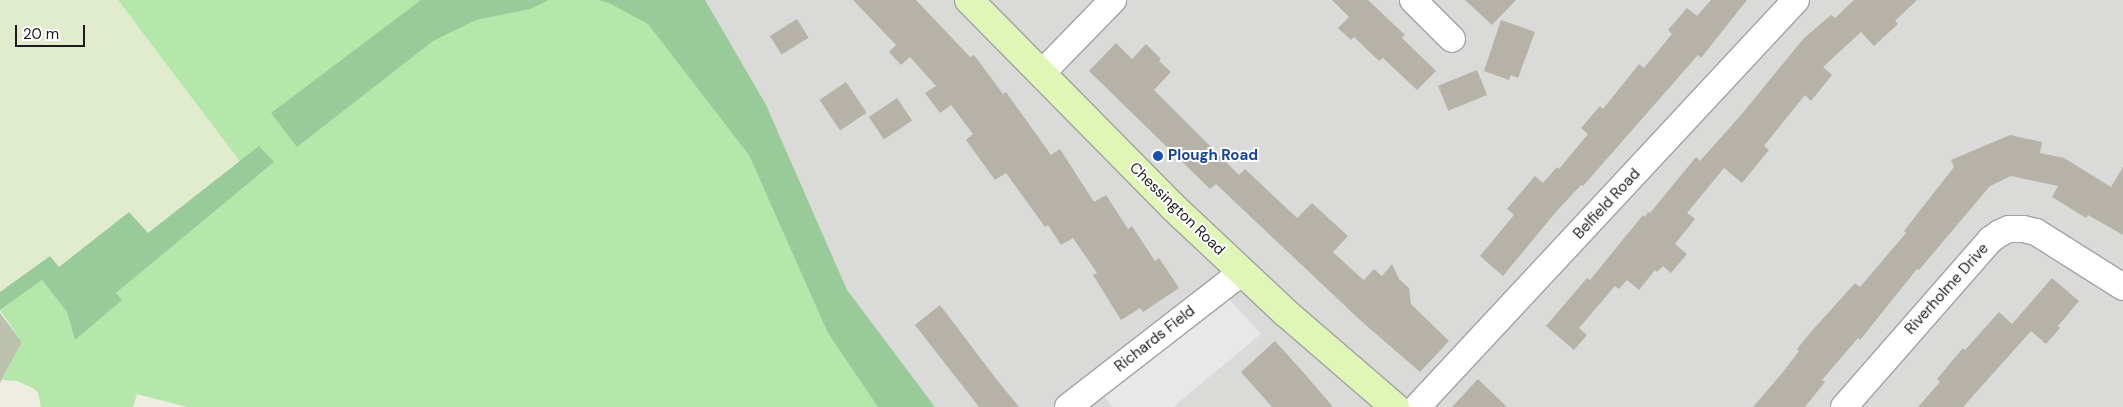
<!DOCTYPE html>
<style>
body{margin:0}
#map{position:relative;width:2123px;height:407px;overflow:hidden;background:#edede2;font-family:"DM Sans",sans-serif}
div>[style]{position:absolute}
.residential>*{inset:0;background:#dadad9}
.construction>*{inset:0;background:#bcc1ae}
.farmland>*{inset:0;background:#e1ecce}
.grass>*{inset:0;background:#b5e6aa}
.forest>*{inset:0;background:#98cb99}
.parking>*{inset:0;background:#e8e8e8}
.building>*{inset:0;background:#b7b2a8;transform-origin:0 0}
.roads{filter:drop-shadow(1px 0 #a3a3a3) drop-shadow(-1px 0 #a3a3a3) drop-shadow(0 1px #a3a3a3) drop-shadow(0 -1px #a3a3a3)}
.minor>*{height:26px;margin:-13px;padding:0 13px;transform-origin:13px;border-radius:13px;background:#fff}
.secondary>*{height:28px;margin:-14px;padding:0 14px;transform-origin:14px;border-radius:14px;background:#e0f6b7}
.dots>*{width:14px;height:14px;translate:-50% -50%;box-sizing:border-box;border:2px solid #fff;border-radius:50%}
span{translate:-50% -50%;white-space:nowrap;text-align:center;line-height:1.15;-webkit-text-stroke:4px #fff;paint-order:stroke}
.transit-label{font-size:15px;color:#164399;font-weight:700}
.left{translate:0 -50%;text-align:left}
.street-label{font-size:15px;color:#1c1c1c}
.scale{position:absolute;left:15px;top:25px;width:70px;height:22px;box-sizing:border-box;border:2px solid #1c1c1c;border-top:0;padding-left:6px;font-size:15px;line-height:18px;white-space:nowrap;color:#1c1c1c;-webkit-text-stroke:4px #fff;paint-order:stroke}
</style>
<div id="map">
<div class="residential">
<i style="clip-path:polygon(705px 0,2123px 0,2123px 407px,935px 407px,847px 290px,766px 105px)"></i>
</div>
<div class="construction">
<i style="clip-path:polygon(0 313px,22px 342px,0 383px)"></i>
</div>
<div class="farmland">
<i style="clip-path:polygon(0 0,118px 0,239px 161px,148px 233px,129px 212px,59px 267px,50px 256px,0 292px)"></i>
</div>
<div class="grass">
<i style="clip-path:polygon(118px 0,705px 0,766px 105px,847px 290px,935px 407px,187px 407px,137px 394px,133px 407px,41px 407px,38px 393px,33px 388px,17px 381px,2px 380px,22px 342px,0 310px,42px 280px,67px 312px,75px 339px,121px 300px,116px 293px,253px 179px)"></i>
</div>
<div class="forest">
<i style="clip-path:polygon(421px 0,549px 0,530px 9px,476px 20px,433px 41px,297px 147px,271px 113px)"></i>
<i style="clip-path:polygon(598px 0,705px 0,766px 105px,847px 290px,935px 407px,878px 407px,828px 333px,749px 155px,648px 24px,609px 3px)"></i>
<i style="clip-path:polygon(259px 146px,274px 162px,116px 293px,122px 300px,75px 340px,67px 312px,42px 280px,0 310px,0 292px,50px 256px,59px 267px,129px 212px,148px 233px)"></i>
</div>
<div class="parking">
<i style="clip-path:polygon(1220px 289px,1261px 334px,1173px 407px,1113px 407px,1095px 386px)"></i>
</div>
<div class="building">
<i style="clip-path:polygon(853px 0,916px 0,970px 57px,974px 55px,1003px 94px,1006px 92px,1051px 155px,1060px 149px,1094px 202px,1106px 195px,1128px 229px,1132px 226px,1155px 261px,1159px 258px,1179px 288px,1143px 312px,1140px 308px,1121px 320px,1093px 275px,1097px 273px,1073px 238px,1061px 245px,1048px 225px,1045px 227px,1006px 173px,995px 180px,966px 140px,973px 134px,951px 105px,940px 113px,925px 93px,936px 86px,910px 57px,901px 65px,889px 52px,896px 45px)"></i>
<i style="clip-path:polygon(1332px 0,1368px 0,1405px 35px,1402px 38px,1436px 71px,1417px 90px,1383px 58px,1379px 61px,1354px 37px,1351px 40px,1338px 28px,1349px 17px)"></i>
<i style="clip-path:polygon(1465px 0,1516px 0,1492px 25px)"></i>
<i style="clip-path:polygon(1711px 0,1747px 0,1701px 58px,1698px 55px,1583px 186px,1581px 185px,1555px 213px,1503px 276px,1480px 256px,1514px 215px,1507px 209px,1535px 176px,1543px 183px,1557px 167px,1559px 169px,1588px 134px,1581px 128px,1600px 106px,1603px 109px,1639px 64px,1644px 68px,1672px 34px,1668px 30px,1687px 8px,1697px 16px)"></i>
<i style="clip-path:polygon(1854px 0,1917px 0,1895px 21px,1898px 24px,1874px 46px,1861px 32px,1823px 67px,1832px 75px,1811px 101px,1805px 95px,1764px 146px,1769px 150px,1742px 183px,1724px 168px,1687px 213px,1695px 219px,1675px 244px,1687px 254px,1671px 273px,1663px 266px,1657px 272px,1655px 270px,1639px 290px,1627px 280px,1619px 289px,1615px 286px,1579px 328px,1587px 335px,1574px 350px,1546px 326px,1587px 278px,1590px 280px,1643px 215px,1645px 217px,1648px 212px,1650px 213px,1696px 157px,1700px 161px,1741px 115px,1804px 38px,1831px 15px,1835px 18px)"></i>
<i style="left:797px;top:19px;width:22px;height:32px;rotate:58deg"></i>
<i style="clip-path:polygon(1501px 20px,1535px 32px,1518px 78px,1511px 75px,1509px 80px,1484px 71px)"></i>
<i style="clip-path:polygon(1116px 43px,1132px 59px,1146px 44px,1161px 59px,1159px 61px,1171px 72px,1154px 90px,1239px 175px,1245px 169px,1297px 218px,1312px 203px,1348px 236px,1333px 252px,1360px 277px,1364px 280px,1374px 269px,1382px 276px,1392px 264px,1399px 279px,1409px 288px,1411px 304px,1449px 341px,1420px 372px,1360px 320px,1216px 184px,1210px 189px,1089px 71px)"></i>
<i style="left:1477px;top:70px;width:27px;height:42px;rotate:68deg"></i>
<i style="left:846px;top:82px;width:37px;height:32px;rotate:56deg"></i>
<i style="left:897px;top:98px;width:27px;height:34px;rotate:56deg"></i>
<i style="clip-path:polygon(2010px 135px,2042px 142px,2040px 153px,2064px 158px,2111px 187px,2123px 167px,2123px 235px,2088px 215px,2086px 218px,2052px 197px,2058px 186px,2011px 176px,1990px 186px,1919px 270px,1917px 269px,1860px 340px,1858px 338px,1822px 380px,1825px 382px,1805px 407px,1753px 407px,1783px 372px,1799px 351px,1797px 349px,1810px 333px,1855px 283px,1860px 287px,1906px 233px,1904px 231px,1954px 167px,1951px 160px)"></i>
<i style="clip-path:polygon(2052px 278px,2079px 301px,2058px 326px,2060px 328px,2046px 344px,2031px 331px,1963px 407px,1918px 407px,1940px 382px,1937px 379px,1963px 348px,1965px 350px,1999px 312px,2012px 324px)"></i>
<i style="clip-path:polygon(940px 305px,997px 380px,1019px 407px,979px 407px,915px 325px)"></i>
<i style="clip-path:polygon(1275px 341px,1303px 372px,1333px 407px,1272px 407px,1241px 372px)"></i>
<i style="clip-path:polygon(1478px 379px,1507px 407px,1452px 407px)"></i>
</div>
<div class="roads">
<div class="minor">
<i style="left:1413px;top:0;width:55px;rotate:45deg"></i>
<i style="left:1042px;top:73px;width:102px;rotate:-45.8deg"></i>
<i style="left:1068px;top:407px;width:220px;rotate:-37.8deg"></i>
<i style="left:1417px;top:407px;width:556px;rotate:-47.04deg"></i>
<i style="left:1844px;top:407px;width:222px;rotate:-48.8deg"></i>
<i style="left:1990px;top:240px;width:12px;rotate:-35deg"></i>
<i style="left:2000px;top:233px;width:10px;rotate:-24deg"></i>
<i style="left:2009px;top:229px;width:14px"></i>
<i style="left:2023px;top:229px;width:13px;rotate:13deg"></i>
<i style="left:2036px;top:232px;width:103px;rotate:32.3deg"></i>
</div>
<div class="secondary">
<i style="left:969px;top:0;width:289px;rotate:45.4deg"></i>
<i style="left:1172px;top:206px;width:156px;rotate:43.2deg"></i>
<i style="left:1286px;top:313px;width:144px;rotate:40.8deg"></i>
</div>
</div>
<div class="dots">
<i style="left:1158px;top:156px;background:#1a4fb4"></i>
</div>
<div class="transit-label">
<span class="left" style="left:1168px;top:156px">Plough Road</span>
</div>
<div class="street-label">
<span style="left:1607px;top:204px;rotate:-47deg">Belfield Road</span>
<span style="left:1177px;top:209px;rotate:44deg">Chessington Road</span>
<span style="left:1947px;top:289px;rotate:-48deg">Riverholme Drive</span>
<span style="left:1155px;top:339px;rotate:-38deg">Richards Field</span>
</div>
<div class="scale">20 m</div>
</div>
